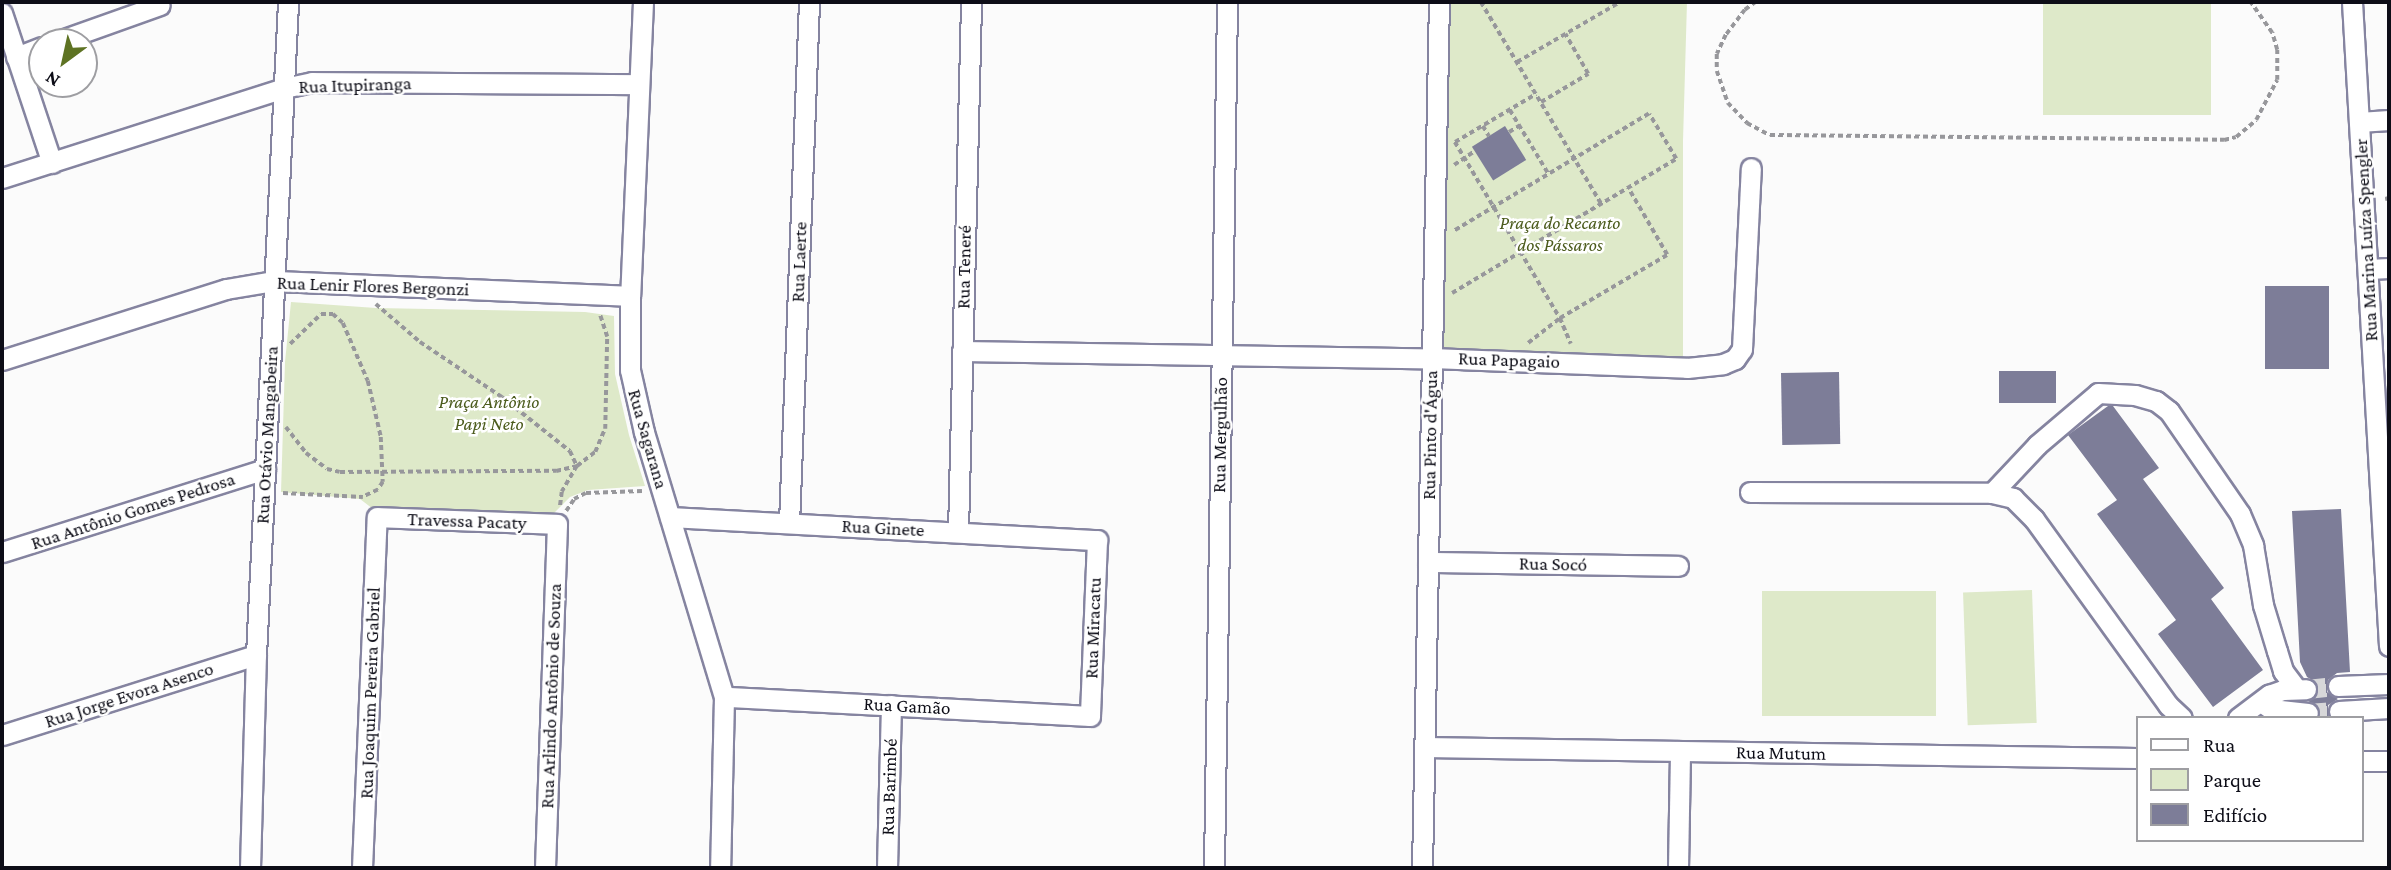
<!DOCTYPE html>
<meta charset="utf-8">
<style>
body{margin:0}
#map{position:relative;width:2391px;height:870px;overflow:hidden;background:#fbfbfb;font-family:"Crimson Pro",serif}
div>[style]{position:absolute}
.green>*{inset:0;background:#dee9c9;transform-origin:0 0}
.building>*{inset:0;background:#7d7d98;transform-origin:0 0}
.minor-tunnel>*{height:19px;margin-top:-9.5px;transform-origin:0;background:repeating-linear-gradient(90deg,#d7d7d9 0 19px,transparent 0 29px)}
.path>*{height:3.5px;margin-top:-1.75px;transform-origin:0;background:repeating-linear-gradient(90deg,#97979b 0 5px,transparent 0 8.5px)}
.roads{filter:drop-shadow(2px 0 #8584a0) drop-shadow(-2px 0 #8584a0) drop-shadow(0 2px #8584a0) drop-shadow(0 -2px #8584a0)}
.minor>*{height:19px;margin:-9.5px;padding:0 9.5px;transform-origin:9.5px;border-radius:9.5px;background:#fff}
span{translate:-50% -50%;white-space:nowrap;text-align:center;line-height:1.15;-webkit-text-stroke:5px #fff;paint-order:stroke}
.street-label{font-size:19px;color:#0d0d17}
.park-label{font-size:19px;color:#4b5b1c;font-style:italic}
.frame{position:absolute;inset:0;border:4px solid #0d0d17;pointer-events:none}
.legend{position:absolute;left:2136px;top:716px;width:228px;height:126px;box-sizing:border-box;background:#fff;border:2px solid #9e9ea2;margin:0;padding:9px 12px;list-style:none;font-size:21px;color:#0d0d17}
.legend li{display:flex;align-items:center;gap:14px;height:35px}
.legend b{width:35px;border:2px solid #9e9ea2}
.north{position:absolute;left:28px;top:28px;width:70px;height:70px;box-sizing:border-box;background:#fff;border:2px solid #9e9ea2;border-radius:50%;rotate:213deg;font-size:19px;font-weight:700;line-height:28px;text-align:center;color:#0d0d17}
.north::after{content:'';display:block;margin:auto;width:24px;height:32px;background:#5e7323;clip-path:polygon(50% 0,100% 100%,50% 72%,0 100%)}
</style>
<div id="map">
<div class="green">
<i style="clip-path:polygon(1449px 2px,1687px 2px,1683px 141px,1683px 364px,1435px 353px)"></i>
<i style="left:2043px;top:2px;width:168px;height:113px"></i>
<i style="clip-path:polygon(291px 302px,376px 308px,585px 312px,614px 316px,615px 374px,629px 435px,645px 486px,588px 490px,570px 497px,549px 518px,377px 512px,360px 499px,281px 492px,285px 362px)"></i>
<i style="left:2032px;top:590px;width:133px;height:69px;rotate:88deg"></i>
<i style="left:1762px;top:591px;width:174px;height:125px"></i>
</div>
<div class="building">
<i style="left:1505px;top:126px;width:40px;height:39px;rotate:58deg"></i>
<i style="left:2265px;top:286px;width:64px;height:83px"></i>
<i style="left:1999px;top:371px;width:57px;height:32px"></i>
<i style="left:1839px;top:372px;width:72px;height:58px;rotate:89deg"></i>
<i style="clip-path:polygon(2108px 406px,2113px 406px,2159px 468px,2143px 479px,2224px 588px,2211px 599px,2263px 670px,2213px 707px,2158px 634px,2176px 620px,2097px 514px,2117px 500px,2068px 435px)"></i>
<i style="clip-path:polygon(2341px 509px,2350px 672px,2337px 673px,2328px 680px,2327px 692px,2338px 699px,2328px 705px,2329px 718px,2319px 718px,2319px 707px,2308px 701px,2317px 694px,2317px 683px,2307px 677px,2300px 662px,2292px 511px)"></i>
</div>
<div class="minor-tunnel">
<i style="left:2307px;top:689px;width:31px;rotate:-6deg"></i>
<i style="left:2308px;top:713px;width:31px;rotate:-4deg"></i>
</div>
<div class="path">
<i style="left:1481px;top:2px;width:234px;rotate:59.2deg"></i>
<i style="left:1756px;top:2px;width:14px;rotate:144deg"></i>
<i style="left:1745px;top:10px;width:31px;rotate:127deg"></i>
<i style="left:1726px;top:35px;width:21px;rotate:115deg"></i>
<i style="left:1717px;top:54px;width:17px;rotate:90deg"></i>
<i style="left:1717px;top:71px;width:34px;rotate:71deg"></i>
<i style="left:1728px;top:103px;width:28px;rotate:46deg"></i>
<i style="left:1747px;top:123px;width:26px;rotate:28deg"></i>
<i style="left:1770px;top:135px;width:454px;rotate:0.6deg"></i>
<i style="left:2224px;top:140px;width:12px;rotate:-14deg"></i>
<i style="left:2236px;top:137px;width:26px;rotate:-40deg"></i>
<i style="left:2256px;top:120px;width:45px;rotate:-62.3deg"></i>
<i style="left:2277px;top:80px;width:30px;rotate:-90deg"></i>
<i style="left:2277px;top:50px;width:18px;rotate:-106deg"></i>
<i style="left:2272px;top:33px;width:38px;rotate:-125deg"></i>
<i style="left:1517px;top:62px;width:119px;rotate:-30.2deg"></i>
<i style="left:1541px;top:102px;width:55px;rotate:-30.8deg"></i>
<i style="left:1588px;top:74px;width:46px;rotate:-119.9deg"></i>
<i style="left:1510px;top:110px;width:74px;rotate:58.9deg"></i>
<i style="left:1483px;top:126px;width:12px;rotate:59deg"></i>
<i style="left:1509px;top:132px;width:13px;rotate:-32deg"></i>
<i style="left:1455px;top:142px;width:205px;rotate:59.2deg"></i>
<i style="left:1560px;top:318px;width:28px;rotate:67deg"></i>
<i style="left:1455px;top:142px;width:94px;rotate:-30.7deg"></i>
<i style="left:1454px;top:165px;width:25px;rotate:-34deg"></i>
<i style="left:2385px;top:199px;width:4px;rotate:-14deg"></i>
<i style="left:1452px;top:293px;width:261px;rotate:-30.9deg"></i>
<i style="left:1676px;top:159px;width:52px;rotate:-121deg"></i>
<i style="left:1649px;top:114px;width:227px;rotate:149deg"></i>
<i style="left:376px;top:304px;width:58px;rotate:40.8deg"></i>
<i style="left:420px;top:342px;width:99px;rotate:33.9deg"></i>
<i style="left:502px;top:397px;width:87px;rotate:38.5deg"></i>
<i style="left:570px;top:451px;width:17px;rotate:65deg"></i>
<i style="left:577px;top:466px;width:30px;rotate:120deg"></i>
<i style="left:562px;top:492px;width:16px;rotate:97deg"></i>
<i style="left:1528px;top:343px;width:41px;rotate:-38deg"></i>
<i style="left:1560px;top:318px;width:124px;rotate:-30.5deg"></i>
<i style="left:1667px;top:255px;width:78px;rotate:-120.2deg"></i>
<i style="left:290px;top:344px;width:43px;rotate:-44.1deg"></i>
<i style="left:321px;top:314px;width:12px"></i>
<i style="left:333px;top:314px;width:13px;rotate:42deg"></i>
<i style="left:343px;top:323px;width:63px;rotate:66.7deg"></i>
<i style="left:368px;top:381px;width:57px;rotate:76.9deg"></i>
<i style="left:381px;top:437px;width:45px;rotate:87.5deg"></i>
<i style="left:383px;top:482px;width:9px;rotate:122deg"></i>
<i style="left:378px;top:490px;width:17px;rotate:155deg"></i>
<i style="left:286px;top:427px;width:33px;rotate:52deg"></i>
<i style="left:306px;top:453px;width:26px;rotate:37deg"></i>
<i style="left:327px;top:469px;width:13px;rotate:13deg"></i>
<i style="left:340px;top:472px;width:216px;rotate:-0.3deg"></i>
<i style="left:556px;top:471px;width:22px;rotate:-13deg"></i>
<i style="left:577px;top:466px;width:23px;rotate:-38deg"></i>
<i style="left:595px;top:452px;width:25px;rotate:-67deg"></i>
<i style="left:605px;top:429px;width:92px;rotate:-88.8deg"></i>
<i style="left:607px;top:337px;width:25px;rotate:-108deg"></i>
<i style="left:283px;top:493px;width:80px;rotate:2.9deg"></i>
<i style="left:566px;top:511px;width:14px;rotate:-56deg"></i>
<i style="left:574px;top:499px;width:13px;rotate:-27deg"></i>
<i style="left:586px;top:493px;width:56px;rotate:-2deg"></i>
</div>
<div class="roads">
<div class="minor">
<i style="left:643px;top:2px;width:294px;rotate:92.5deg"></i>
<i style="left:630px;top:296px;width:74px;rotate:90deg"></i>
<i style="left:630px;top:370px;width:64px;rotate:77.3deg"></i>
<i style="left:644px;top:432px;width:277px;rotate:73.2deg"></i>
<i style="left:724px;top:697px;width:171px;rotate:91.3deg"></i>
<i style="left:2352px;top:2px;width:645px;rotate:86.71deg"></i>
<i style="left:2px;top:13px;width:158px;rotate:71.6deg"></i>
<i style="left:56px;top:42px;width:110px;rotate:-19.6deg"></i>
<i style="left:16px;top:57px;width:28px;rotate:-21deg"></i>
<i style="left:2359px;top:122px;width:30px;rotate:-4deg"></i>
<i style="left:2px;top:178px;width:296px;rotate:-17.7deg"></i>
<i style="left:284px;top:88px;width:29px;rotate:-12deg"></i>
<i style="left:312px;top:82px;width:327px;rotate:0.4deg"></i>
<i style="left:2368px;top:269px;width:21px;rotate:-3deg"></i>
<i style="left:962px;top:351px;width:470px;rotate:0.9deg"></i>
<i style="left:1432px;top:358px;width:255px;rotate:2.2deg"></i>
<i style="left:1687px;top:368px;width:36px;rotate:-6deg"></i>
<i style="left:1723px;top:364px;width:13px;rotate:-23deg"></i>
<i style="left:1735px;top:359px;width:12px;rotate:-55deg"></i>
<i style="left:1742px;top:349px;width:181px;rotate:-87.2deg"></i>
<i style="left:2px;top:360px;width:235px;rotate:-17.6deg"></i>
<i style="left:226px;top:289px;width:49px;rotate:-9.5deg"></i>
<i style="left:274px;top:281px;width:356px;rotate:2.4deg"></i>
<i style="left:1750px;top:492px;width:242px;rotate:0.2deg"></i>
<i style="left:1992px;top:493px;width:22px;rotate:13deg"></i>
<i style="left:2013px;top:498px;width:30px;rotate:45deg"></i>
<i style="left:2034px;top:519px;width:229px;rotate:54.2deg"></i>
<i style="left:2168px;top:705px;width:19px;rotate:43deg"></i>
<i style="left:1992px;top:493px;width:66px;rotate:-46.8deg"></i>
<i style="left:2037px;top:445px;width:80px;rotate:-40.4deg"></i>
<i style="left:2098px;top:393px;width:37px;rotate:3deg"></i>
<i style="left:2135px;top:395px;width:22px;rotate:16deg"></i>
<i style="left:2156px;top:401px;width:16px;rotate:38deg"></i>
<i style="left:2169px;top:411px;width:125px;rotate:55.4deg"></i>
<i style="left:2240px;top:514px;width:34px;rotate:67deg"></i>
<i style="left:2253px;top:545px;width:61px;rotate:80.5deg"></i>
<i style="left:2263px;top:605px;width:48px;rotate:73.1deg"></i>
<i style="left:2277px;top:651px;width:21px;rotate:73deg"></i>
<i style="left:2283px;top:671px;width:21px;rotate:53deg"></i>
<i style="left:670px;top:517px;width:428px;rotate:3.1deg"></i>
<i style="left:1097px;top:540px;width:176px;rotate:92.3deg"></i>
<i style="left:1090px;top:716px;width:366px;rotate:-177deg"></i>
<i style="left:789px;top:523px;width:521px;rotate:-87.8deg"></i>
<i style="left:958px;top:532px;width:530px;rotate:-88.59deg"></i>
<i style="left:2px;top:552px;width:276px;rotate:-17.5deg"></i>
<i style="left:1428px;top:562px;width:250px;rotate:0.9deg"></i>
<i style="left:2338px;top:686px;width:51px;rotate:-2.2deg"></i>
<i style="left:2261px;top:702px;width:12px;rotate:35deg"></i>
<i style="left:2271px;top:709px;width:37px;rotate:6deg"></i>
<i style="left:2339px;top:711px;width:50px;rotate:-3.4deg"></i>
<i style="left:2238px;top:718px;width:39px;rotate:-37deg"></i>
<i style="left:2269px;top:695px;width:15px;rotate:-20deg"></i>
<i style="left:2283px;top:690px;width:23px;rotate:-2deg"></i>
<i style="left:2px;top:735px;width:266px;rotate:-17.5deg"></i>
<i style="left:1424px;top:747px;width:713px;rotate:0.88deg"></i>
<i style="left:2361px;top:761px;width:28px"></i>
<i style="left:250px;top:868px;width:213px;rotate:-88.4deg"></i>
<i style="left:256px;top:655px;width:654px;rotate:-87.19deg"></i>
<i style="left:362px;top:868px;width:351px;rotate:-87.6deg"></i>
<i style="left:377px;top:517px;width:180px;rotate:2.2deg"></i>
<i style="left:557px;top:524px;width:344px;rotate:92deg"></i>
<i style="left:887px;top:868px;width:163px;rotate:-88.6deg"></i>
<i style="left:1214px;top:868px;width:866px;rotate:-89.14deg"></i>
<i style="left:1422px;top:868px;width:866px;rotate:-88.88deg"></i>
<i style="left:1678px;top:868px;width:117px;rotate:-89deg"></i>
</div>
</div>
<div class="street-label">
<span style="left:355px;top:85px;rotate:-2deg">Rua Itupiranga</span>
<span style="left:2366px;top:240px;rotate:-93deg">Rua Marina Luíza Spengler</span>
<span style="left:799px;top:262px;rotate:-88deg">Rua Laerte</span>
<span style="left:964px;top:267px;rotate:-89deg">Rua Teneré</span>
<span style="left:373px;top:286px;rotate:2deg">Rua Lenir Flores Bergonzi</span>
<span style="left:1509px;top:360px;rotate:2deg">Rua Papagaio</span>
<span style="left:267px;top:435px;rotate:-87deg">Rua Otávio Mangabeira</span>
<span style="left:1220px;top:435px;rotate:-89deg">Rua Mergulhão</span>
<span style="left:1430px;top:435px;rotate:-89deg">Rua Pinto d'Água</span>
<span style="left:648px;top:439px;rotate:74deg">Rua Sagarana</span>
<span style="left:133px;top:511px;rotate:-18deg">Rua Antônio Gomes Pedrosa</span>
<span style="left:467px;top:521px;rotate:2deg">Travessa Pacaty</span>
<span style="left:883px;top:528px;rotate:3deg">Rua Ginete</span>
<span style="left:1553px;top:564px;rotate:1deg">Rua Socó</span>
<span style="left:1093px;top:628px;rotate:-88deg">Rua Miracatu</span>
<span style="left:370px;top:693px;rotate:-88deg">Rua Joaquim Pereira Gabriel</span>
<span style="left:129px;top:695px;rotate:-18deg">Rua Jorge Evora Asenco</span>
<span style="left:551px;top:696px;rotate:-88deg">Rua Arlindo Antônio de Souza</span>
<span style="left:907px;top:706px;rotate:3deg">Rua Gamão</span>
<span style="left:1781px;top:753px;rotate:1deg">Rua Mutum</span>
<span style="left:889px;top:787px;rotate:-88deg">Rua Barimbé</span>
</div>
<div class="park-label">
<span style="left:1560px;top:234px">Praça do Recanto<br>dos Pássaros</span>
<span style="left:489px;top:413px">Praça Antônio<br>Papi Neto</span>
</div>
<div class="frame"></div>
<ul class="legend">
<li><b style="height:9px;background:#fff"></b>Rua</li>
<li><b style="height:19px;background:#dee9c9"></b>Parque</li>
<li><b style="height:19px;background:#7d7d98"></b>Edifício</li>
</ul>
<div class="north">N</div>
</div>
